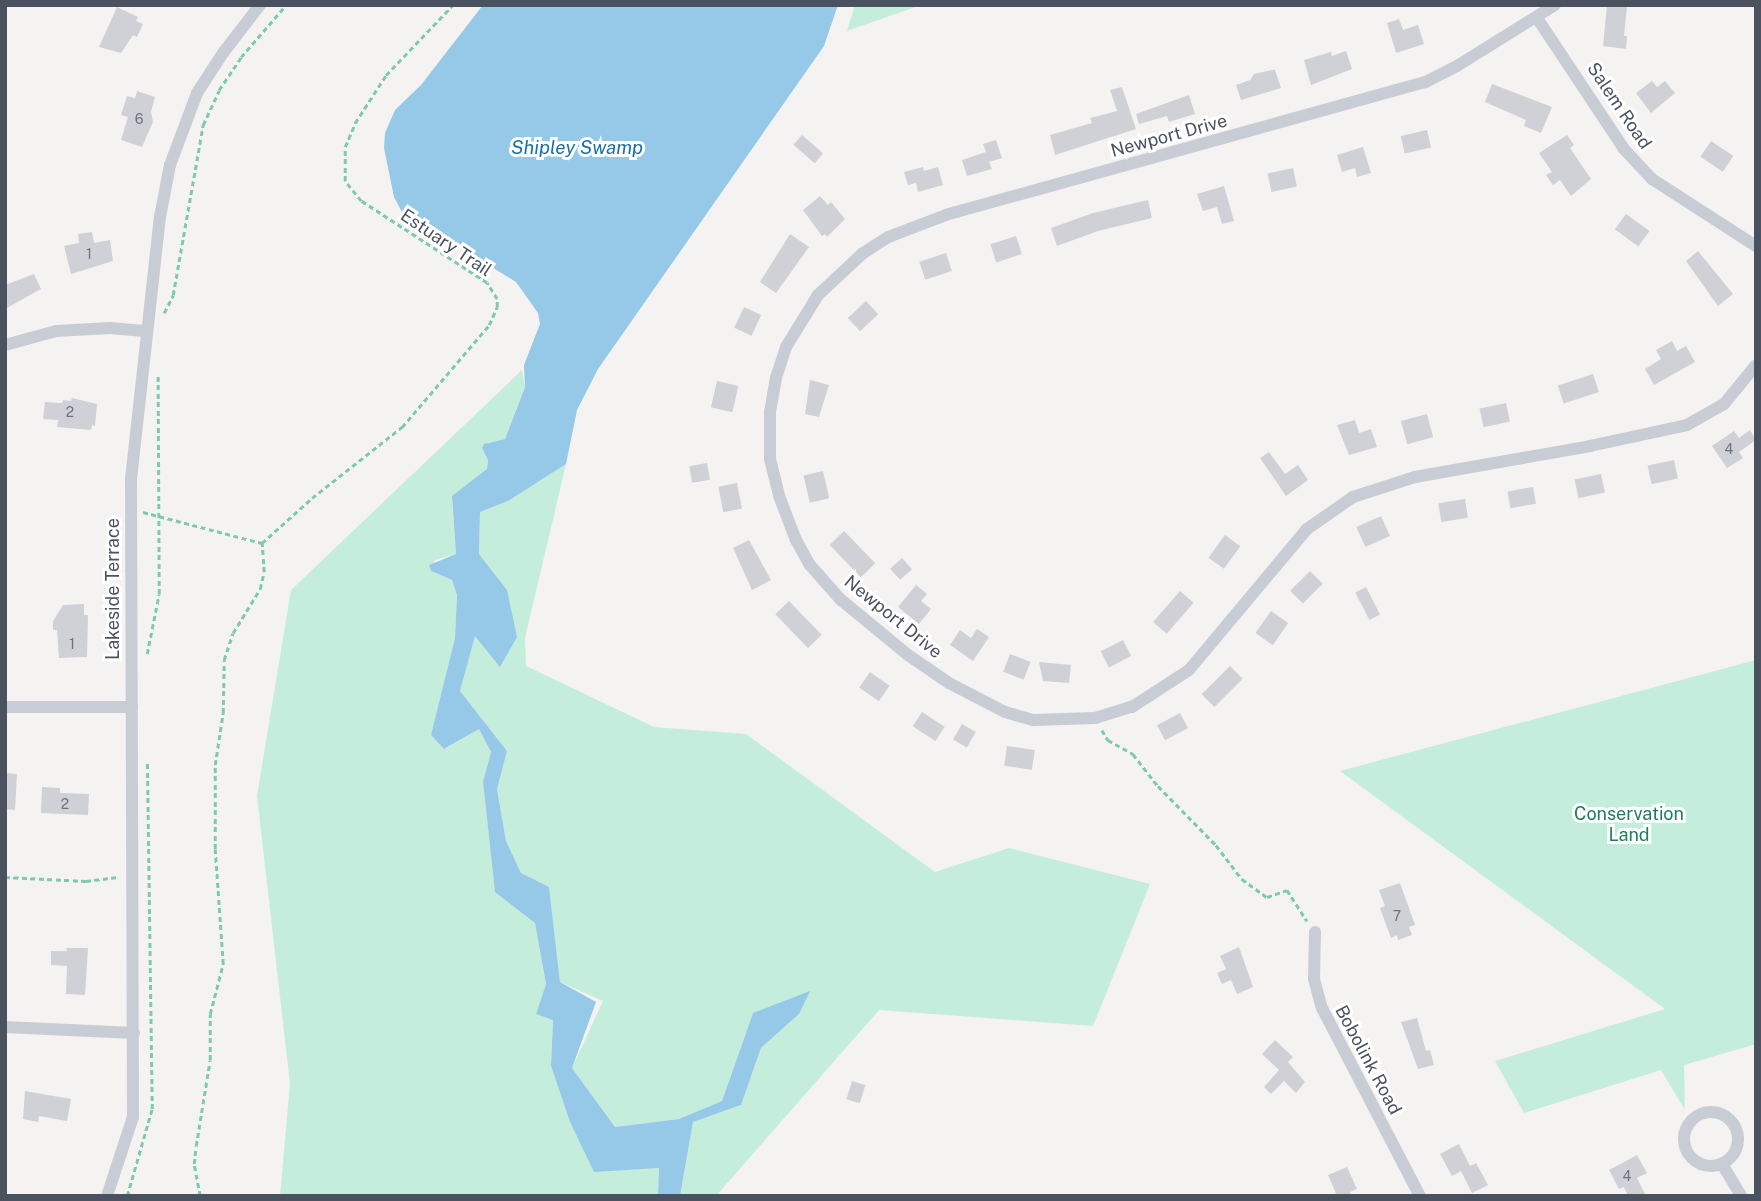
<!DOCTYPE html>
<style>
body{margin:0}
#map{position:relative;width:1761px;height:1201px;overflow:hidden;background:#f4f3f2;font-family:"Public Sans",sans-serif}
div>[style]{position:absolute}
.green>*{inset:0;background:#c5eddc}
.water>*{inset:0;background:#96c8e7}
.building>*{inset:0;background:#d0d1d6;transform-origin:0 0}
.path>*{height:2.5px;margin-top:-1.25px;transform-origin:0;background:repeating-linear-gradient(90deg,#7fc9b1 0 5px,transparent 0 8.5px)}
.street>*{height:12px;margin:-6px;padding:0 6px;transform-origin:6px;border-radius:6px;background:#c7ccd5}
.street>.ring{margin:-6px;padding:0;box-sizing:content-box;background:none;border:12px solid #c7ccd5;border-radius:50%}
span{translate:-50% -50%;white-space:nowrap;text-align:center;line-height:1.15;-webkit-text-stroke:6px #fff;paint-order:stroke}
.number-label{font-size:14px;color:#6c727d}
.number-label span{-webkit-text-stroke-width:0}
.street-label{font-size:18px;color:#4b525f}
.park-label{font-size:18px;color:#1f7d5e}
.water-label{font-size:19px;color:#176fa5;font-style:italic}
.frame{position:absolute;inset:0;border:7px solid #4b525f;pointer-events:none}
</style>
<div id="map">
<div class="green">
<i style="clip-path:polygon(855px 5px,921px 5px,847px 31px)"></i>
<i style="clip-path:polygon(522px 370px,525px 387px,505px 439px,487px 443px,482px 448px,488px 460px,487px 469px,479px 479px,463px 487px,452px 500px,456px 554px,435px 560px,431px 571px,452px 580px,457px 595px,455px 638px,431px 735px,445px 749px,479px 729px,491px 752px,483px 782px,495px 891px,535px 922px,546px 984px,536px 1014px,553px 1019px,551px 1066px,570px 1122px,594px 1171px,659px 1168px,658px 1196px,280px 1196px,290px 1084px,257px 796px,291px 590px)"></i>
<i style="clip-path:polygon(566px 464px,525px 638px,526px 666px,654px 727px,746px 734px,935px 872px,1009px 848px,1150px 884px,1093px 1026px,879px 1010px,716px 1196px,680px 1196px,693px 1122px,741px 1105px,761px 1048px,799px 1014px,753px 1013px,722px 1101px,679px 1119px,615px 1127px,572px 1068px,603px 1001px,560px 982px,549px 888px,521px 873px,506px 841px,497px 789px,507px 751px,460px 691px,475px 635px,507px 590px,479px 554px,480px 512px,508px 501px)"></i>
<i style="clip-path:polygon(1756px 660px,1756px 1044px,1684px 1065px,1685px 1110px,1661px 1070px,1524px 1113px,1495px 1061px,1665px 1009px,1340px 771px)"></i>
</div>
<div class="water">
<i style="clip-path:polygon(483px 5px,838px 5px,824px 46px,598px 369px,577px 410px,566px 464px,508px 501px,480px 512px,479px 554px,507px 590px,517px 637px,500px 667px,475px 636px,460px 691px,507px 751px,497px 789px,506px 841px,521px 873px,549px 887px,560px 982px,596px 1002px,572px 1068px,615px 1127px,679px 1119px,722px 1101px,753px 1013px,810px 991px,799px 1014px,761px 1048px,741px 1105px,693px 1122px,680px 1196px,658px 1196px,659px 1168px,594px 1172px,570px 1122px,551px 1066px,553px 1020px,536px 1014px,546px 984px,535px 923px,495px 892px,483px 782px,491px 752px,479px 729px,444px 749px,431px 735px,455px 638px,457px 595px,452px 580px,431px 571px,429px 565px,456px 554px,452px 496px,487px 469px,488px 460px,482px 448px,484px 444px,505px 439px,525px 387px,524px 365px,540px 324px,538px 313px,516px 282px,402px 212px,394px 197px,384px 148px,385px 133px,395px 110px,421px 85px)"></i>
</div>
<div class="building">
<i style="clip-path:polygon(1607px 5px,1627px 7px,1624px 36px,1627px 36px,1626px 49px,1603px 46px)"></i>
<i style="clip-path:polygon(117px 7px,138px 17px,136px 21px,143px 24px,137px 37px,133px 35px,121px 53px,99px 47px)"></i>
<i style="clip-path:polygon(1399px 19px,1403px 30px,1418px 25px,1424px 44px,1396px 53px,1387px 23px)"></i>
<i style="clip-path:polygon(1346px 51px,1352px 69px,1311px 85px,1304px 60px,1331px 52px,1332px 56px)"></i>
<i style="clip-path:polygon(1272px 70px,1275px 70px,1281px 88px,1241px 100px,1236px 85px,1250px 80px,1254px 74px)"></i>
<i style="clip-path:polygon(1652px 81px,1657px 87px,1665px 81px,1675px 93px,1651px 113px,1636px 93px)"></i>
<i style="clip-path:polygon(1492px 84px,1552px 107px,1541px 133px,1524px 126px,1526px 120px,1485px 102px)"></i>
<i style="clip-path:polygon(1122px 87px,1136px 129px,1055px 155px,1050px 135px,1092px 123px,1090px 118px,1117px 111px,1110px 90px)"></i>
<i style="clip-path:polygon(137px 91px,155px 97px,151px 112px,153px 122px,142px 147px,121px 140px,128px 117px,121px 115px,127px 96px,135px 98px)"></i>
<i style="clip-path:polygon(1189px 95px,1195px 114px,1169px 122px,1167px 116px,1139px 124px,1136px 114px)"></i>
<i style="left:1427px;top:130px;width:18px;height:27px;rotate:77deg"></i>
<i style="left:802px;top:135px;width:28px;height:13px;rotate:41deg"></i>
<i style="clip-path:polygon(1567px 135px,1574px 145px,1570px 148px,1591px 179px,1571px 196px,1560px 180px,1553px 185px,1546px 175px,1552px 172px,1539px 153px)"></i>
<i style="clip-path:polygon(996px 140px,1002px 158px,989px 162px,992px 169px,967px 176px,962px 160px,986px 152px,983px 144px)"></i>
<i style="left:1711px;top:141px;width:27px;height:19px;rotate:34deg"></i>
<i style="clip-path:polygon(1363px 147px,1371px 173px,1357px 177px,1355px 168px,1342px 172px,1337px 155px)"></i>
<i style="clip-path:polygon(923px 167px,924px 171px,938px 167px,943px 185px,918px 192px,916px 183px,908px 185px,904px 172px)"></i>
<i style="left:1293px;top:168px;width:19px;height:26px;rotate:78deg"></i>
<i style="clip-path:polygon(1224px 186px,1234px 221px,1222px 224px,1217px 207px,1203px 211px,1197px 194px)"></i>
<i style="clip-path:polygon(820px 196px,828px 205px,831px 202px,845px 219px,827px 237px,825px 234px,822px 236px,803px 210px)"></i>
<i style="clip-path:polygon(1148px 200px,1152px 218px,1098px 231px,1057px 246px,1051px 228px,1093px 213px)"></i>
<i style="left:1626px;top:214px;width:29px;height:19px;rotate:36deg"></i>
<i style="clip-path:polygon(92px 232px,94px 243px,110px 240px,113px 261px,71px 274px,64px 246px,79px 243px,78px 234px)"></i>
<i style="clip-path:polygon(790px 234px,809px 247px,776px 293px,760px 282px)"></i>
<i style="left:1016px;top:236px;width:19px;height:27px;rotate:72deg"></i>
<i style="clip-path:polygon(1698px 251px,1733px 294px,1718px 306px,1686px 261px)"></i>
<i style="left:946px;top:253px;width:19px;height:28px;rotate:72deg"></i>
<i style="clip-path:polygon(34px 274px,41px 289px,5px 309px,5px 285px)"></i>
<i style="left:866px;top:301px;width:18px;height:25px;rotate:47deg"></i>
<i style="left:744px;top:307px;width:19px;height:23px;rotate:25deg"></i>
<i style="clip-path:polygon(1672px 341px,1677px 351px,1686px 346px,1695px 362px,1654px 385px,1645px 369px,1661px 359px,1656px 350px)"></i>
<i style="left:1593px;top:374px;width:19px;height:37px;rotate:72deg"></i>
<i style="clip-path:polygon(810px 380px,829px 385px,819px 417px,805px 414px)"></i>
<i style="left:717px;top:381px;width:22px;height:27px;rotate:13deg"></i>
<i style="clip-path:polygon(72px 398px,97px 404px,95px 426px,92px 425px,91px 430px,57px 427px,58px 420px,43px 419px,45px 402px,62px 403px,63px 400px,71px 401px)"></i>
<i style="left:1506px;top:403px;width:19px;height:27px;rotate:78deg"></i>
<i style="left:1427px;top:414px;width:24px;height:27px;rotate:75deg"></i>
<i style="clip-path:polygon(1355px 420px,1359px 433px,1371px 429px,1377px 447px,1349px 455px,1337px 425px)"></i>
<i style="clip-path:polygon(1750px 430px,1756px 440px,1739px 452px,1743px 458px,1727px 468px,1712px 446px,1734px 431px,1739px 438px)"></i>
<i style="clip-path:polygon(1269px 452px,1285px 474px,1298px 465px,1308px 480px,1286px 496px,1260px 458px)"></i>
<i style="left:1674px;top:460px;width:19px;height:27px;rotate:78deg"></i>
<i style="left:707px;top:463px;width:17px;height:18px;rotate:80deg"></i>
<i style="left:823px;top:471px;width:28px;height:20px;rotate:77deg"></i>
<i style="left:1601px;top:474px;width:19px;height:27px;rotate:78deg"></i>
<i style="left:737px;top:483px;width:26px;height:19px;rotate:79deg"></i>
<i style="left:1533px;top:487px;width:17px;height:26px;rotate:80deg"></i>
<i style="left:1465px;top:499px;width:19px;height:27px;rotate:81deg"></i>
<i style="left:1381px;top:516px;width:22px;height:27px;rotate:66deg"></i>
<i style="left:844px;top:531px;width:45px;height:20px;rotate:46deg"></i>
<i style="left:1225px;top:535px;width:19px;height:28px;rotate:36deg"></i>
<i style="clip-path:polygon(749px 540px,771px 580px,752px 590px,733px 548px)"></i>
<i style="left:902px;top:558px;width:15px;height:16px;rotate:48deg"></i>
<i style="left:1310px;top:571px;width:18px;height:28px;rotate:45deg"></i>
<i style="clip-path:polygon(916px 585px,927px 594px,921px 601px,931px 609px,919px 624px,898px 607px)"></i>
<i style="left:1366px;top:587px;width:31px;height:12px;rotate:63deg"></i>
<i style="left:1180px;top:591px;width:18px;height:41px;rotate:41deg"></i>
<i style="left:789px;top:601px;width:47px;height:19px;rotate:46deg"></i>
<i style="clip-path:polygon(84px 604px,84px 615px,88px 615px,87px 657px,59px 658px,57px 630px,53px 630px,53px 621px,63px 605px)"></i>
<i style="left:1271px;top:611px;width:21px;height:27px;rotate:35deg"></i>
<i style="clip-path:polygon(977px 629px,989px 637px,973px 661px,950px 645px,960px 630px,971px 638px)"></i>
<i style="left:1123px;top:640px;width:18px;height:25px;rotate:63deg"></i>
<i style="left:1010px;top:654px;width:22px;height:19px;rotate:21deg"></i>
<i style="clip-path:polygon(1039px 662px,1071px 665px,1069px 683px,1043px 681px)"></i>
<i style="left:1230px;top:666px;width:18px;height:40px;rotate:45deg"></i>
<i style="left:870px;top:672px;width:24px;height:19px;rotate:35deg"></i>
<i style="left:922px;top:712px;width:27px;height:17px;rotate:33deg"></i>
<i style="left:1180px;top:713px;width:17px;height:26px;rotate:62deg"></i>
<i style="left:962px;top:724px;width:16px;height:18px;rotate:30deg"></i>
<i style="left:1007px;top:746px;width:28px;height:20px;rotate:8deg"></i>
<i style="clip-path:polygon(5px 773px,17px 774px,15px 810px,5px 809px)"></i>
<i style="clip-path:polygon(42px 787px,60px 788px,60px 793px,89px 794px,88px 815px,41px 813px)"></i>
<i style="clip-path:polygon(1400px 883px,1415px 925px,1409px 927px,1412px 935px,1398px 940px,1397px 935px,1391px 938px,1380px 908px,1385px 906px,1379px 890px)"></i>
<i style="clip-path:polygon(1239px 947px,1253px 987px,1237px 994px,1231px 980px,1222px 984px,1217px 973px,1226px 969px,1220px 956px)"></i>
<i style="clip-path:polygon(66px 948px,88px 948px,85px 995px,66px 994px,67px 966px,51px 965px,51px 951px,67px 951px)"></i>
<i style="clip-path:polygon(1417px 1018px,1426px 1051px,1430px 1050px,1434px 1065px,1418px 1069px,1401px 1022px)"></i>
<i style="clip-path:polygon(1275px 1040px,1293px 1057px,1288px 1062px,1305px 1082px,1296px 1093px,1284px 1081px,1271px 1094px,1264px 1087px,1279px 1070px,1262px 1054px)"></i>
<i style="left:852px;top:1081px;width:14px;height:19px;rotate:17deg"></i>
<i style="clip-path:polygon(25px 1091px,71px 1099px,67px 1121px,39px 1116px,38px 1122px,23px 1119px)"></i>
<i style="clip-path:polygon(1459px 1144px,1470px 1166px,1476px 1163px,1488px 1185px,1472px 1193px,1461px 1171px,1452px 1176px,1440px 1154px)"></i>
<i style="clip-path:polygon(1637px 1155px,1647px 1173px,1637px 1178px,1646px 1196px,1628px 1196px,1624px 1187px,1619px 1189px,1609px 1170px)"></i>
<i style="clip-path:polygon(1347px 1167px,1357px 1189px,1350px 1192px,1351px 1196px,1337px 1196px,1328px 1175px)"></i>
</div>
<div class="path">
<i style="left:164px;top:313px;width:20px;rotate:-63deg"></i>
<i style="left:173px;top:295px;width:173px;rotate:-80deg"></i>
<i style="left:203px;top:125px;width:38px;rotate:-65deg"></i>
<i style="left:219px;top:90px;width:40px;rotate:-56deg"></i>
<i style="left:241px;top:57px;width:69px;rotate:-49.1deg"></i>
<i style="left:143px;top:512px;width:123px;rotate:14.6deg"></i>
<i style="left:262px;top:543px;width:67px;rotate:-42deg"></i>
<i style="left:312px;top:498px;width:115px;rotate:-38.3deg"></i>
<i style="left:402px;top:427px;width:134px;rotate:-49.5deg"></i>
<i style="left:489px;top:325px;width:20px;rotate:-66deg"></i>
<i style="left:497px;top:307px;width:8px;rotate:-90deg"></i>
<i style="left:497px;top:299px;width:19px;rotate:-122deg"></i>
<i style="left:487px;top:283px;width:150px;rotate:-146.9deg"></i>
<i style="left:361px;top:201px;width:26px;rotate:-129deg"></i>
<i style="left:345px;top:181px;width:34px;rotate:-90deg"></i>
<i style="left:345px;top:147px;width:26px;rotate:-67deg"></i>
<i style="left:355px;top:123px;width:57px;rotate:-57.1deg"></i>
<i style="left:386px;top:75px;width:97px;rotate:-46.3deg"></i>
<i style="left:147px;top:654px;width:61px;rotate:-78.7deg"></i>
<i style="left:159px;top:594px;width:219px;rotate:-90.3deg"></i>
<i style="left:1102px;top:730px;width:12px;rotate:59deg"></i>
<i style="left:1108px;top:740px;width:29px;rotate:29deg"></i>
<i style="left:1133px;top:754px;width:41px;rotate:52deg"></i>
<i style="left:1158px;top:786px;width:83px;rotate:45.5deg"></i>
<i style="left:1216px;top:845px;width:43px;rotate:52.6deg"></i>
<i style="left:1242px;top:879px;width:31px;rotate:36deg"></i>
<i style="left:1267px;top:897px;width:21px;rotate:-19deg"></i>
<i style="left:1287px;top:890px;width:37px;rotate:57deg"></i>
<i style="left:5px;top:877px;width:81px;rotate:2.8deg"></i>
<i style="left:86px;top:881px;width:34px;rotate:-7deg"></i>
<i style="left:127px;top:1196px;width:91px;rotate:-74deg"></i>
<i style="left:152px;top:1109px;width:347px;rotate:-90.8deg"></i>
<i style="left:200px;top:1196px;width:33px;rotate:-101deg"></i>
<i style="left:194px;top:1164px;width:18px;rotate:-84deg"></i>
<i style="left:196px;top:1146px;width:87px;rotate:-80.8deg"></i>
<i style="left:210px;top:1060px;width:46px;rotate:-90deg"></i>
<i style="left:210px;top:1014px;width:52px;rotate:-75.4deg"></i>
<i style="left:223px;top:964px;width:115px;rotate:-94deg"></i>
<i style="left:215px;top:849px;width:84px;rotate:-90deg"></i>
<i style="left:215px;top:765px;width:53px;rotate:-81.3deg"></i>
<i style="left:223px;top:713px;width:53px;rotate:-88.9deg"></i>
<i style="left:224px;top:660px;width:28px;rotate:-72deg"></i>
<i style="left:233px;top:633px;width:52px;rotate:-58.5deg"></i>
<i style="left:260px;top:589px;width:17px;rotate:-77deg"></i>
<i style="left:264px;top:572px;width:29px;rotate:-94deg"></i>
</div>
<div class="street">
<i style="left:1555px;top:5px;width:115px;rotate:148.1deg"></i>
<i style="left:1457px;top:66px;width:36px;rotate:153deg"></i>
<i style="left:1425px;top:82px;width:497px;rotate:164.5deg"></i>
<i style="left:946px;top:215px;width:62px;rotate:159.2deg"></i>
<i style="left:888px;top:237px;width:30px;rotate:147deg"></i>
<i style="left:863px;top:253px;width:62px;rotate:137deg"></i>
<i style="left:818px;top:295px;width:61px;rotate:121.6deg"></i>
<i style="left:786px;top:347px;width:33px;rotate:108deg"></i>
<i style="left:776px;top:378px;width:35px;rotate:100deg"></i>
<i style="left:770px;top:412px;width:47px;rotate:90deg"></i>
<i style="left:770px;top:459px;width:38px;rotate:76deg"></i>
<i style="left:779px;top:496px;width:47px;rotate:68.9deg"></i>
<i style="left:796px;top:540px;width:29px;rotate:61deg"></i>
<i style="left:810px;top:565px;width:45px;rotate:48.6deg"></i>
<i style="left:840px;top:599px;width:88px;rotate:39.5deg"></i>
<i style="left:908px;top:655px;width:50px;rotate:34.3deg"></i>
<i style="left:949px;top:683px;width:63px;rotate:27.4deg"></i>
<i style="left:1005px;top:712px;width:29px;rotate:16deg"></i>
<i style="left:1033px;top:720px;width:62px;rotate:-1.8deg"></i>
<i style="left:1095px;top:718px;width:39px;rotate:-17deg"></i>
<i style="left:1132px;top:707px;width:68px;rotate:-33deg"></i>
<i style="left:1189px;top:670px;width:184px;rotate:-50.1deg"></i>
<i style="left:1307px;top:529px;width:56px;rotate:-34.8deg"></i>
<i style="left:1353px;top:497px;width:65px;rotate:-17.9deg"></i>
<i style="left:1415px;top:477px;width:178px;rotate:-10deg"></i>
<i style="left:1590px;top:446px;width:99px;rotate:-12.2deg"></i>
<i style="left:1687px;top:425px;width:43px;rotate:-29.6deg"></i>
<i style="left:1724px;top:404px;width:50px;rotate:-50.6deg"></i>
<i style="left:1537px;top:18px;width:157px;rotate:56.4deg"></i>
<i style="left:1624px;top:149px;width:41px;rotate:47deg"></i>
<i style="left:1652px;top:179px;width:124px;rotate:32.8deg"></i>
<i style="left:5px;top:345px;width:53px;rotate:-15.4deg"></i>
<i style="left:56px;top:331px;width:54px;rotate:-3.2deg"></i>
<i style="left:110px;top:328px;width:37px;rotate:5deg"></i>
<i style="left:5px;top:707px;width:127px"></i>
<i style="left:1315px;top:932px;width:47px;rotate:91.2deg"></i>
<i style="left:1314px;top:979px;width:30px;rotate:75deg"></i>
<i style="left:1322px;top:1008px;width:212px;rotate:62.5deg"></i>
<i style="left:5px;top:1027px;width:129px;rotate:2.7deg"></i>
<i class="ring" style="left:1684px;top:1112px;width:42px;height:42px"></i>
<i style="left:1722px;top:1164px;width:37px;rotate:59deg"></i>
<i style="left:107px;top:1196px;width:83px;rotate:-71.8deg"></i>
<i style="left:133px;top:1117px;width:638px;rotate:-90.18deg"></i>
<i style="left:131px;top:479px;width:264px;rotate:-83.7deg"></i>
<i style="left:160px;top:217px;width:53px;rotate:-79.1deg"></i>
<i style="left:170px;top:165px;width:77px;rotate:-69.4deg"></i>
<i style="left:197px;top:93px;width:48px;rotate:-57deg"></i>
<i style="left:223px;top:53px;width:61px;rotate:-52.4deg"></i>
</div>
<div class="number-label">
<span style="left:139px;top:119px">6</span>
<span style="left:89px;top:254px">1</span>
<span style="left:70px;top:412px">2</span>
<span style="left:1729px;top:449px">4</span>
<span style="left:72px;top:644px">1</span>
<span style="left:65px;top:804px">2</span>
<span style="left:1397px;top:916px">7</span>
<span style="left:1627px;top:1176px">4</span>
</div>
<div class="street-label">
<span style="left:1619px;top:106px;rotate:56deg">Salem Road</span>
<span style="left:1169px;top:136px;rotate:-15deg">Newport Drive</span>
<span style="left:446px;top:243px;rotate:34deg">Estuary Trail</span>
<span style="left:113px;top:589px;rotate:-90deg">Lakeside Terrace</span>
<span style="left:893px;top:617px;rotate:39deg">Newport Drive</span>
<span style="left:1368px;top:1060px;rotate:62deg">Bobolink Road</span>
</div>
<div class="park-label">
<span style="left:1629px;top:825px">Conservation<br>Land</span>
</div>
<div class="water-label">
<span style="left:577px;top:148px">Shipley Swamp</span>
</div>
<div class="frame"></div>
</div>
